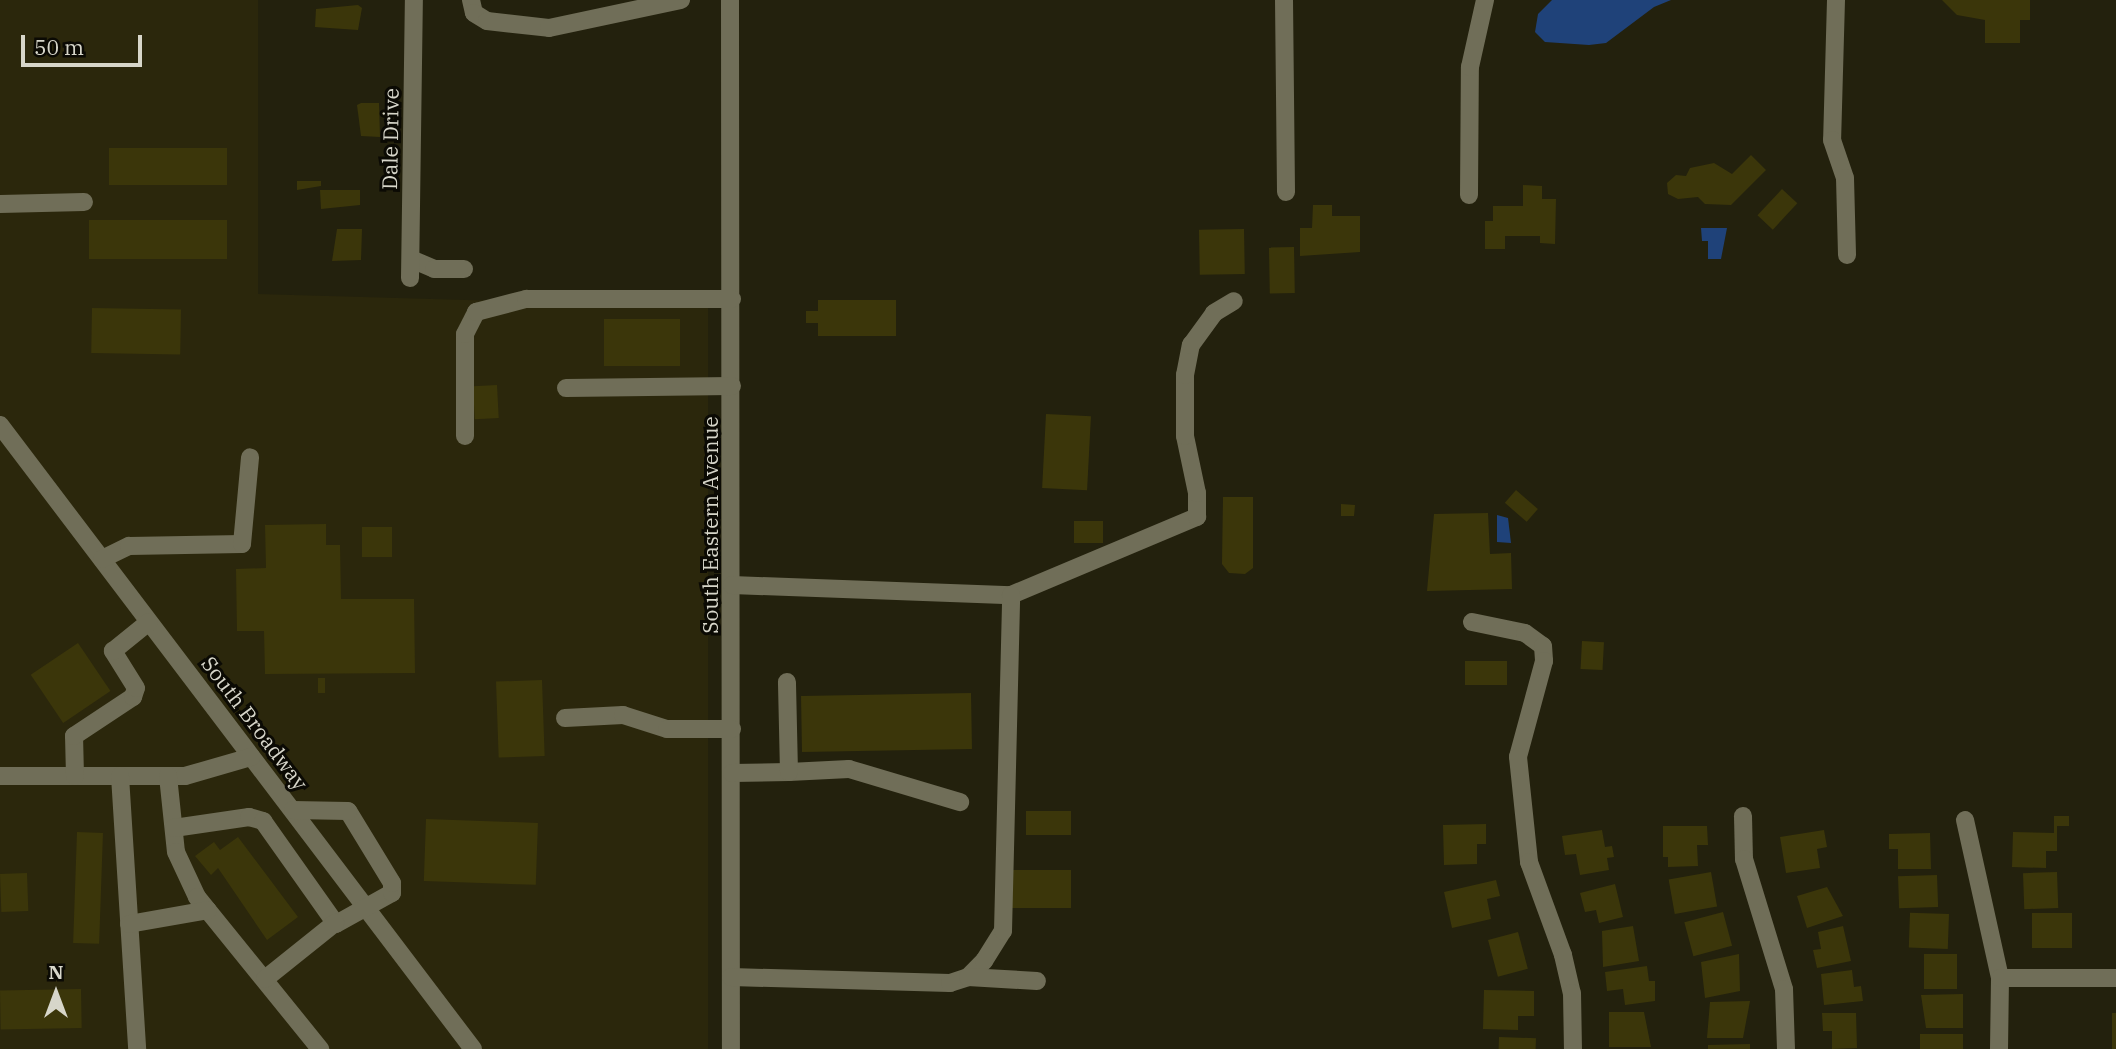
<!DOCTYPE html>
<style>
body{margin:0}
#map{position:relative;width:2116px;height:1049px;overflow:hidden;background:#23210d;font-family:"IBM Plex Serif",serif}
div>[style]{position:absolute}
.built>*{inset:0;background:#2b270c}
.water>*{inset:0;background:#1f4279}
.building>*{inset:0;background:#3b360a;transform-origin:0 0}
.minor>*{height:18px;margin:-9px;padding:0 9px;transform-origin:9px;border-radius:9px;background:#706e58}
span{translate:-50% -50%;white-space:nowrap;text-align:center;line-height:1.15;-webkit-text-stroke:6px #0b0a04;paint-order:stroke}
.street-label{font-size:21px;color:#d7d6ca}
.north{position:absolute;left:21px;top:958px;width:70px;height:70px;-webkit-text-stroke:5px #0b0a04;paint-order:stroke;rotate:0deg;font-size:19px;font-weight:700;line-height:28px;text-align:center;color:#d7d6ca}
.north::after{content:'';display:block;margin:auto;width:24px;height:32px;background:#d7d6ca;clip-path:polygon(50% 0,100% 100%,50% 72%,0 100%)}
.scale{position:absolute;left:21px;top:35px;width:121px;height:32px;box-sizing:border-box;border:4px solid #d7d6ca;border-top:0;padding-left:9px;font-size:21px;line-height:24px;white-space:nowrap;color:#d7d6ca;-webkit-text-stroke:5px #0b0a04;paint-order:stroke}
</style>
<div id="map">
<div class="built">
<i style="clip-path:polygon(0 0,258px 0,258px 294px,708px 307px,708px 1049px,0 1049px)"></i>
</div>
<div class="water">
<i style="clip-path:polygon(1552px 0,1671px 0,1654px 7px,1606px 43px,1589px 45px,1545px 42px,1535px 32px,1538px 14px)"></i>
<i style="clip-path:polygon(1701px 228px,1727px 228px,1721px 259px,1708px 259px,1708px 241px,1702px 241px)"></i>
<i style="clip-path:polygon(1497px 515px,1508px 518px,1511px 543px,1497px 542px)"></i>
</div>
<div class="building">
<i style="clip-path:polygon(1942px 0,2030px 0,2030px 20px,2020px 20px,2020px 43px,1985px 43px,1985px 20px,1957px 15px)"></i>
<i style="clip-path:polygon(358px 5px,362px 8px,358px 30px,315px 27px,316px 9px)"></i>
<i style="clip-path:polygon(361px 103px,379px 103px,380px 137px,361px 136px,357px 105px)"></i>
<i style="left:109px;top:148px;width:118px;height:37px"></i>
<i style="clip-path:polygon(1751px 155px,1766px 170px,1731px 205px,1705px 204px,1698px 197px,1678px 199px,1668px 194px,1667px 183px,1676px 175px,1686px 176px,1690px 168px,1714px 163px,1732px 174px)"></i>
<i style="clip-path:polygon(297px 181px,321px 181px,321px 186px,297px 190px)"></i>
<i style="clip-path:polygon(1523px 185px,1542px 186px,1542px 199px,1556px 199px,1555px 244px,1540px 243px,1540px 236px,1505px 236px,1505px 249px,1485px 249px,1485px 221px,1493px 221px,1493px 206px,1523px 206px)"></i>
<i style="left:1782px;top:189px;width:21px;height:36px;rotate:43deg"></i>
<i style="clip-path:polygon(320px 190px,360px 190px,360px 205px,321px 209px)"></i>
<i style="clip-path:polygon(1313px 205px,1332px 205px,1332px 216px,1360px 216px,1360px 252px,1300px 256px,1300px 228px,1312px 228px)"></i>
<i style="left:89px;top:220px;width:138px;height:39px"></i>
<i style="clip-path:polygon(337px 229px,362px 229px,361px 260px,332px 261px)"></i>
<i style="left:1244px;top:229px;width:45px;height:45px;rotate:89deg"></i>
<i style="left:1294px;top:247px;width:46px;height:25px;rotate:89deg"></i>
<i style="clip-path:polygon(818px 300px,896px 300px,896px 336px,818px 336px,818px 323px,806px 323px,806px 311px,818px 311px)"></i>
<i style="left:92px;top:308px;width:89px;height:45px;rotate:1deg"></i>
<i style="left:604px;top:319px;width:76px;height:47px"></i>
<i style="left:497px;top:385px;width:33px;height:24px;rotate:87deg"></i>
<i style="left:1046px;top:414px;width:45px;height:74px;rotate:3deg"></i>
<i style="left:1516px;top:490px;width:29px;height:17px;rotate:41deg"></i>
<i style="clip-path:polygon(1223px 497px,1253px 497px,1253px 568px,1245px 574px,1229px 573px,1222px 564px)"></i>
<i style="clip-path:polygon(1341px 504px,1355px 505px,1354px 516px,1341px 516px)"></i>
<i style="clip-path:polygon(1488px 513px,1490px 554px,1511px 553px,1512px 589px,1427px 591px,1434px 514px)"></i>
<i style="left:1074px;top:521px;width:29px;height:22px"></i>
<i style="clip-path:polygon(326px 524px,326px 545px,340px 545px,341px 599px,414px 599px,415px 673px,265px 674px,264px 631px,237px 631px,236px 569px,266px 568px,265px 525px)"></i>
<i style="left:362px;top:527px;width:30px;height:30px"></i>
<i style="left:1582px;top:641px;width:22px;height:28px;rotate:3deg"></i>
<i style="left:78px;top:643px;width:58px;height:57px;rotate:56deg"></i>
<i style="left:1465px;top:661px;width:42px;height:24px"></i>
<i style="left:318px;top:678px;width:7px;height:15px"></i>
<i style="left:542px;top:680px;width:76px;height:46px;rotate:88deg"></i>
<i style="left:971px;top:693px;width:56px;height:170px;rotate:89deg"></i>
<i style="left:1026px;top:811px;width:45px;height:24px"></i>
<i style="clip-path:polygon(2054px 816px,2069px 816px,2069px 826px,2057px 826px,2057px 851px,2046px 851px,2046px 868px,2012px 867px,2013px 832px,2054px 833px)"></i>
<i style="left:426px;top:819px;width:112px;height:62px;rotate:2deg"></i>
<i style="clip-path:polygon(1486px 824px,1486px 844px,1477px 844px,1477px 864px,1444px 865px,1443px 825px)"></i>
<i style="clip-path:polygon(1663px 826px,1707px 826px,1708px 845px,1697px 845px,1698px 866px,1668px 867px,1668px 857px,1663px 857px)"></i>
<i style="clip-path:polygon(1602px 830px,1605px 847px,1612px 846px,1614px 857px,1607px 858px,1609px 870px,1580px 875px,1576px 854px,1565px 855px,1562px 836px)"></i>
<i style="clip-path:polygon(1824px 830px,1827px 847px,1817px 849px,1820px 868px,1786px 873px,1780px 837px)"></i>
<i style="left:77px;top:832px;width:26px;height:111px;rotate:2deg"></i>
<i style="clip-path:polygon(1930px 833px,1931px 869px,1898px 869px,1898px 849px,1889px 849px,1889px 834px)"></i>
<i style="clip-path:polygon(238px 837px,298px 917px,267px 940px,218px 868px,211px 875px,195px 856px,214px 842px,220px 850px)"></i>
<i style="left:1011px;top:870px;width:60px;height:38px"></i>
<i style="left:1711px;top:872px;width:35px;height:43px;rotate:80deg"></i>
<i style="left:2057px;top:872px;width:36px;height:34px;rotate:88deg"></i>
<i style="left:27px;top:873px;width:38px;height:27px;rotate:88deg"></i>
<i style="left:1937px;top:875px;width:32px;height:39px;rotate:88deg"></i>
<i style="clip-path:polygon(1496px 880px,1500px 896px,1487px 899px,1491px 919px,1452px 928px,1444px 892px)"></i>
<i style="clip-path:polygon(1615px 884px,1623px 917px,1599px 923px,1596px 910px,1585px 912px,1580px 893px)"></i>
<i style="clip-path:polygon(1827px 887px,1843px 916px,1807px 928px,1797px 896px)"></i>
<i style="left:1723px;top:912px;width:35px;height:40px;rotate:75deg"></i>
<i style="left:2032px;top:913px;width:40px;height:35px"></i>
<i style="left:1949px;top:914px;width:35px;height:39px;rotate:92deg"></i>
<i style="clip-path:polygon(1633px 926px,1639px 961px,1603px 967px,1602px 931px)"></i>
<i style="clip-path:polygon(1843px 926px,1851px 961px,1817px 968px,1813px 950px,1821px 949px,1818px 932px)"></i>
<i style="left:1518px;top:932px;width:38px;height:31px;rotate:75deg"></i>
<i style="clip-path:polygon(1739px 954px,1740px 991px,1705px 998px,1701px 962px)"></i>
<i style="left:1957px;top:954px;width:35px;height:33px;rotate:90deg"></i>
<i style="clip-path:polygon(1647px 966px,1649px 981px,1655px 981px,1655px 1001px,1625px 1005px,1623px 989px,1607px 991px,1605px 972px)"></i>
<i style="clip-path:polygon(1852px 970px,1854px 987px,1861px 986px,1863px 1001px,1824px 1005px,1821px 974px)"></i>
<i style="left:81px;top:989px;width:39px;height:81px;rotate:89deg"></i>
<i style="clip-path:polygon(1484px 990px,1534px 991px,1534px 1016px,1518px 1016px,1518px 1030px,1483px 1029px)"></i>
<i style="clip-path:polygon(1963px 994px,1963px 1028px,1926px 1028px,1921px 995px)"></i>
<i style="clip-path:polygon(1750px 1001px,1743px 1038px,1707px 1038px,1710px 1002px)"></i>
<i style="clip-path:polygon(1609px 1012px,1644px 1012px,1651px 1047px,1609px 1047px)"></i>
<i style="clip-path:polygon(1822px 1013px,1856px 1013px,1857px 1048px,1832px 1049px,1832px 1031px,1823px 1031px)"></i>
<i style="left:2112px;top:1013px;width:4px;height:36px"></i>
<i style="left:1963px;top:1034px;width:15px;height:43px;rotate:90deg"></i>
<i style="left:1499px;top:1037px;width:37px;height:12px;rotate:2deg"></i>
<i style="clip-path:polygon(1750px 1044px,1750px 1049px,1708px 1049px,1708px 1045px)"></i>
</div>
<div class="minor">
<i style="left:471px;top:0;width:13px;rotate:77deg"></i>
<i style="left:474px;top:13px;width:15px;rotate:32deg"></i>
<i style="left:487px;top:21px;width:62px;rotate:6.4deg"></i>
<i style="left:549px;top:28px;width:135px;rotate:-12deg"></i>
<i style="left:730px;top:0;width:1049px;rotate:89.95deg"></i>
<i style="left:1284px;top:0;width:192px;rotate:89.4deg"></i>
<i style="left:1836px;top:0;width:140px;rotate:91.6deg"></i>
<i style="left:1832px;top:140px;width:40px;rotate:71.1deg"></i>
<i style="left:1845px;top:178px;width:77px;rotate:88.5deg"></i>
<i style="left:1469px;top:195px;width:128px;rotate:-89.6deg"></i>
<i style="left:1470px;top:67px;width:69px;rotate:-77.4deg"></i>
<i style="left:0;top:204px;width:84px;rotate:-1.4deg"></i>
<i style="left:411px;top:259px;width:25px;rotate:23deg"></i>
<i style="left:434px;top:269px;width:30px"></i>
<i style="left:410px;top:278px;width:278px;rotate:-89.2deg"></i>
<i style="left:566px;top:388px;width:166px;rotate:-0.7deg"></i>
<i style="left:0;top:425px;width:783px;rotate:52.84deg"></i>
<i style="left:465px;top:436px;width:102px;rotate:-90deg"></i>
<i style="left:465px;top:334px;width:25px;rotate:-63deg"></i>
<i style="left:476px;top:312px;width:52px;rotate:-14.6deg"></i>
<i style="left:526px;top:299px;width:206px"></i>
<i style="left:102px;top:559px;width:30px;rotate:-26deg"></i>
<i style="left:129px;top:546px;width:113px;rotate:-1deg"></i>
<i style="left:242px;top:544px;width:87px;rotate:-84.7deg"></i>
<i style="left:732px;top:585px;width:279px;rotate:2.1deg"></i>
<i style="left:1011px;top:595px;width:202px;rotate:-22.8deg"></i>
<i style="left:1197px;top:517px;width:24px;rotate:-90deg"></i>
<i style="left:1197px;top:493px;width:58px;rotate:-101.9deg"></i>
<i style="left:1185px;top:436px;width:61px;rotate:-90deg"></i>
<i style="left:1185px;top:375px;width:31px;rotate:-79deg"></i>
<i style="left:1191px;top:345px;width:39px;rotate:-54deg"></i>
<i style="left:1214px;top:313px;width:23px;rotate:-31deg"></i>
<i style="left:1472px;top:622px;width:54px;rotate:11.7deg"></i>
<i style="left:1525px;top:633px;width:22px;rotate:36deg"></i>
<i style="left:1543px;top:646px;width:15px;rotate:86deg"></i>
<i style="left:1544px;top:661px;width:99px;rotate:105.2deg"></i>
<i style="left:1518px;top:757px;width:106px;rotate:84deg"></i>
<i style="left:1529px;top:862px;width:99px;rotate:69.9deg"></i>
<i style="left:1563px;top:955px;width:39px;rotate:77deg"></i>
<i style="left:1572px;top:993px;width:56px;rotate:89deg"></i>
<i style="left:565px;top:718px;width:58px;rotate:-3deg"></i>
<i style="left:623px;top:715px;width:46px;rotate:17.7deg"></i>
<i style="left:667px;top:729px;width:65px"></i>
<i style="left:789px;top:772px;width:60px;rotate:-2.9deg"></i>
<i style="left:849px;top:769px;width:116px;rotate:16.6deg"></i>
<i style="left:732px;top:773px;width:57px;rotate:-1deg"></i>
<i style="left:789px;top:772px;width:90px;rotate:-91.3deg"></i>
<i style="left:0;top:776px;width:185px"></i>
<i style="left:185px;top:776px;width:69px;rotate:-16.1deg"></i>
<i style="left:75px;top:776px;width:40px;rotate:-91.4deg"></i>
<i style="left:74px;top:736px;width:71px;rotate:-33.5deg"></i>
<i style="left:133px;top:697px;width:9px;rotate:-72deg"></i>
<i style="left:136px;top:688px;width:44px;rotate:-121.9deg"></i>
<i style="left:113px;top:651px;width:46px;rotate:-38.9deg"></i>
<i style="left:120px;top:776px;width:274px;rotate:86.4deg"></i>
<i style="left:168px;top:776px;width:76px;rotate:84deg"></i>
<i style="left:176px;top:852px;width:50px;rotate:65deg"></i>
<i style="left:197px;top:897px;width:196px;rotate:51deg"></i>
<i style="left:1743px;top:816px;width:43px;rotate:88.7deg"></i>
<i style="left:1744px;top:859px;width:136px;rotate:72.9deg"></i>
<i style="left:1784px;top:989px;width:60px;rotate:88.1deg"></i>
<i style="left:1965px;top:820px;width:162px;rotate:77.5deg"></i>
<i style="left:2000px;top:978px;width:71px;rotate:90.8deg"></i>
<i style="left:174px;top:828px;width:76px;rotate:-8.3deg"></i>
<i style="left:249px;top:817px;width:15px;rotate:16deg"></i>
<i style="left:263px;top:821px;width:126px;rotate:54.7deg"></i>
<i style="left:336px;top:924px;width:64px;rotate:-29deg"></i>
<i style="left:392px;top:893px;width:10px;rotate:-90deg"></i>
<i style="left:392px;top:883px;width:84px;rotate:-121.4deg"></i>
<i style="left:348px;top:811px;width:55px;rotate:-179deg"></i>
<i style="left:129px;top:924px;width:80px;rotate:-10deg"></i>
<i style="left:731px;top:977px;width:219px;rotate:1.6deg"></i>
<i style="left:950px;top:983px;width:19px;rotate:-18deg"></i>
<i style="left:968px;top:977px;width:23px;rotate:-45deg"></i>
<i style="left:984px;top:961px;width:36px;rotate:-58deg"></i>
<i style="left:1003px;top:931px;width:336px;rotate:-88.6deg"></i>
<i style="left:968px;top:977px;width:69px;rotate:3.3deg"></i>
<i style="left:2000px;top:978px;width:116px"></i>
<i style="left:265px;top:979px;width:90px;rotate:-38.7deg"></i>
</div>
<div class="street-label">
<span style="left:390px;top:139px;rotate:-89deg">Dale Drive</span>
<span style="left:710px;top:525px;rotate:-90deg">South Eastern Avenue</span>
<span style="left:255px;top:723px;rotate:53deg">South Broadway</span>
</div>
<div class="north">N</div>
<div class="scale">50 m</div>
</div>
